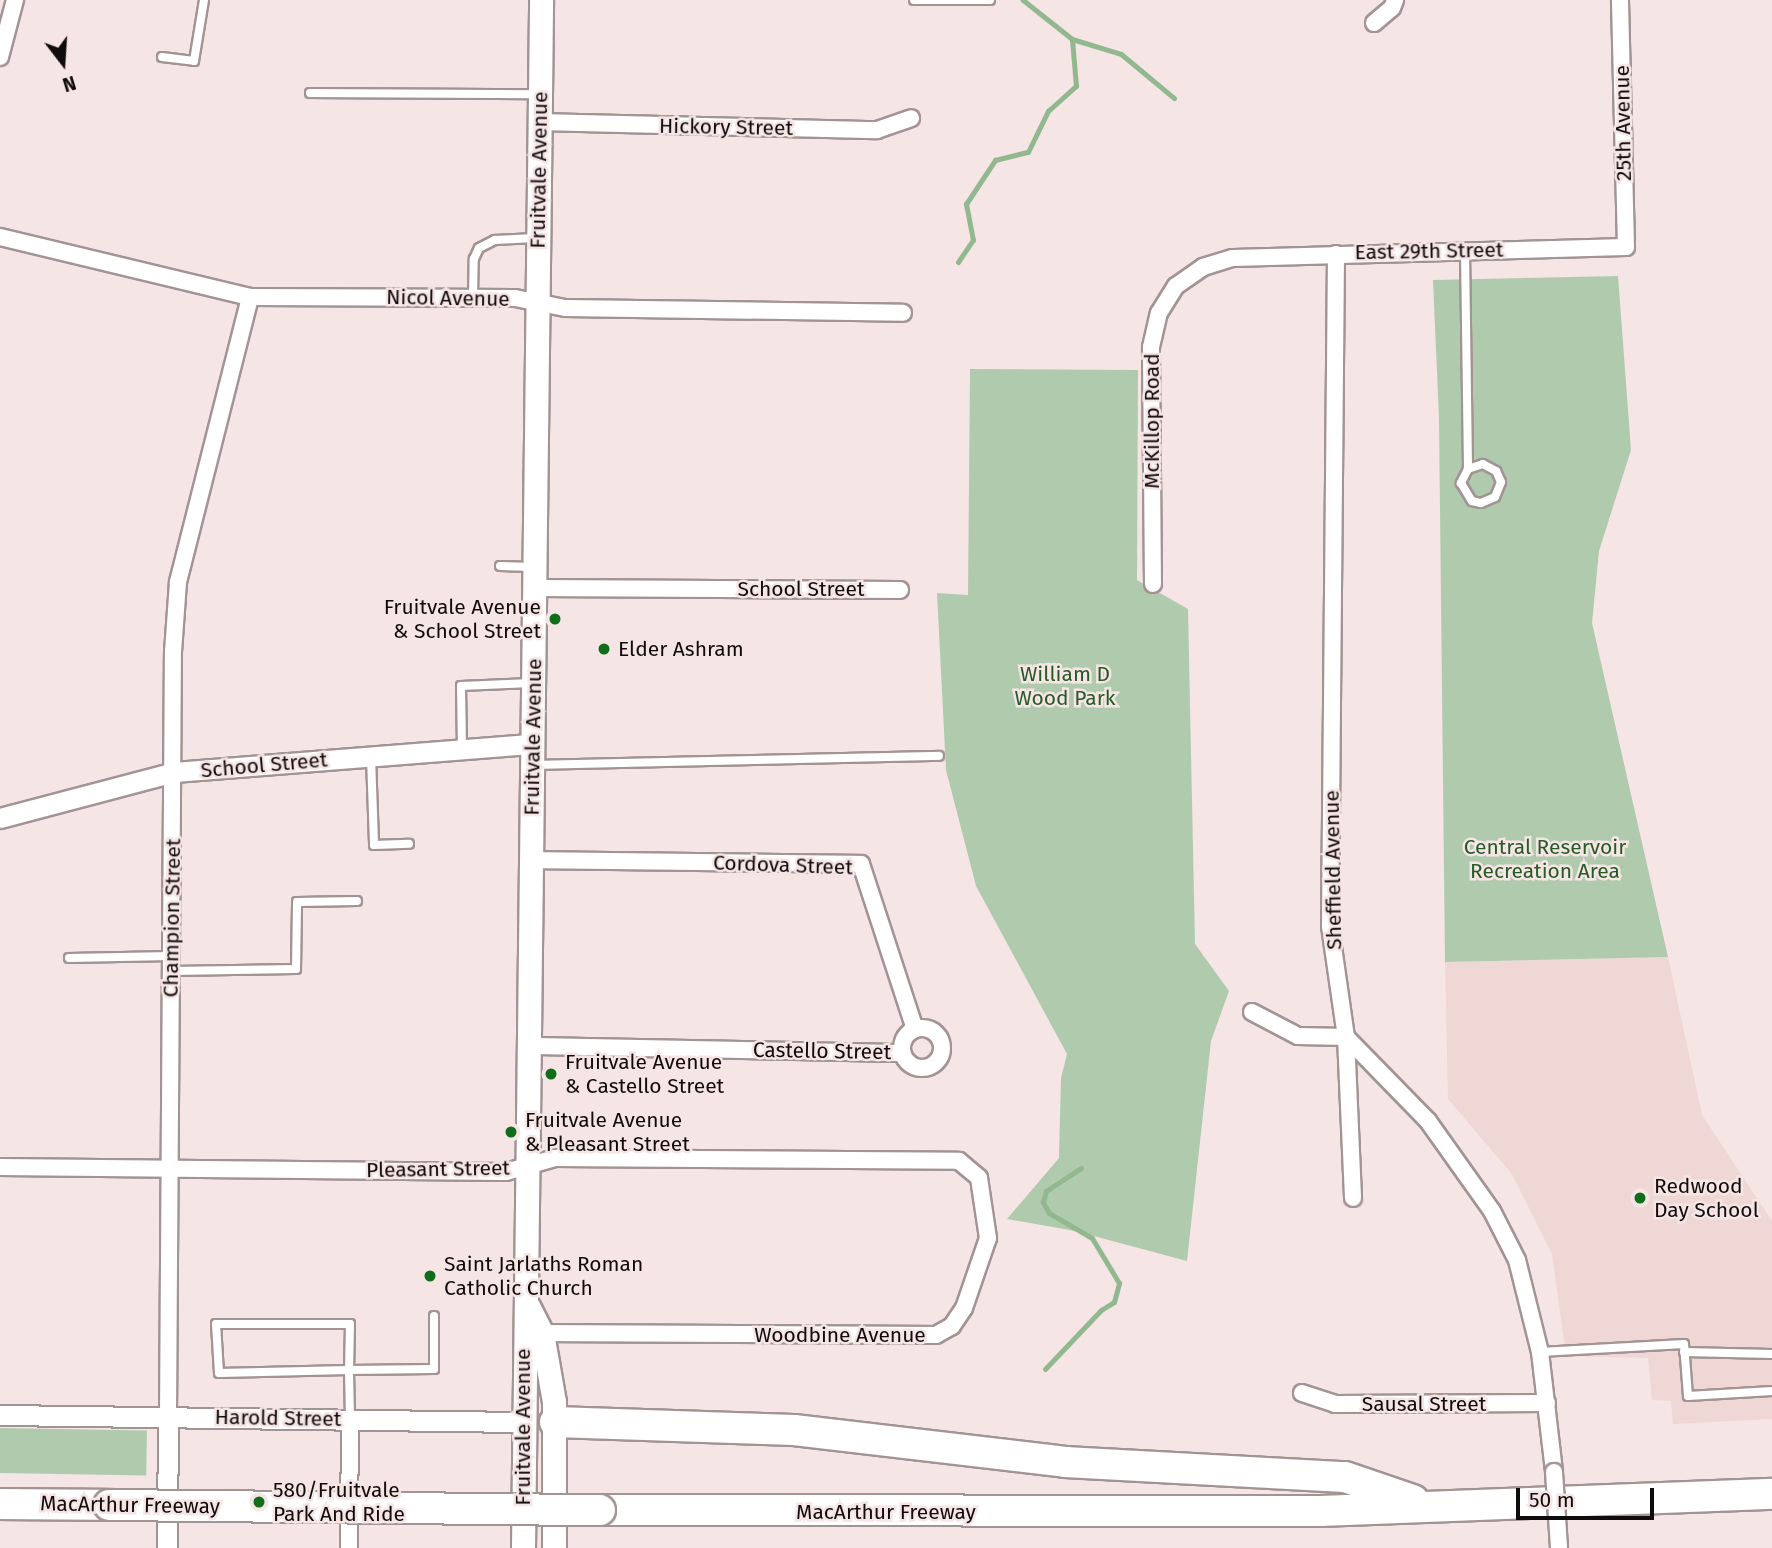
<!DOCTYPE html>
<style>
body{margin:0}
#map{position:relative;width:1772px;height:1548px;overflow:hidden;background:#f5e5e4;font-family:"Fira Sans",sans-serif}
div>[style]{position:absolute}
.built>*{inset:0;background:#efd7d6}
.green>*{inset:0;background:#b0caae;transform-origin:0 0}
.stream>*{height:5px;margin:-2.5px;padding:0 2.5px;transform-origin:2.5px;border-radius:2.5px;background:#92b890}
.roads{filter:drop-shadow(2px 0 #a39494) drop-shadow(-2px 0 #a39494) drop-shadow(0 2px #a39494) drop-shadow(0 -2px #a39494)}
.service>*{height:8px;margin:-4px;padding:0 4px;transform-origin:4px;border-radius:4px;background:#fff}
.minor>*{height:16px;margin:-8px;padding:0 8px;transform-origin:8px;border-radius:8px;background:#fff}
.minor>.ring{margin:-8px;padding:0;box-sizing:content-box;background:none;border:16px solid #fff;border-radius:50%}
.tertiary>*{height:19px;margin:-9.5px;padding:0 9.5px;transform-origin:9.5px;border-radius:9.5px;background:#fff}
.secondary>*{height:23px;margin:-11.5px;padding:0 11.5px;transform-origin:11.5px;border-radius:11.5px;background:#fff}
.motorway>*{height:30px;margin:-15px;padding:0 15px;transform-origin:15px;border-radius:15px;background:#fff}
.bridges{filter:drop-shadow(2px 0 #a39494) drop-shadow(-2px 0 #a39494) drop-shadow(0 2px #a39494) drop-shadow(0 -2px #a39494)}
.minor-bridge>*{height:16px;margin:-8px;padding:0 8px;transform-origin:8px;border-radius:8px;background:#fff}
.motorway-bridge>*{height:30px;margin:-15px;padding:0 15px;transform-origin:15px;border-radius:15px;background:#fff}
.dots>*{width:19px;height:19px;translate:-50% -50%;box-sizing:border-box;border:4px solid #f5e5e4;border-radius:50%}
span{translate:-50% -50%;white-space:nowrap;text-align:center;line-height:1.15;-webkit-text-stroke:5px #f5e5e4;paint-order:stroke}
.street-label{font-size:21px;color:#110c0c}
.poi-label{font-size:21px;color:#110c0c}
.right{translate:-100% -50%;text-align:right}
.left{translate:0 -50%;text-align:left}
.park-label{font-size:21px;color:#265b27}
.north{position:absolute;left:28px;top:28px;width:70px;height:70px;-webkit-text-stroke:5px #f5e5e4;paint-order:stroke;rotate:163deg;font-size:19px;font-weight:700;line-height:28px;text-align:center;color:#110c0c}
.north::after{content:'';display:block;margin:auto;width:24px;height:32px;background:#110c0c;clip-path:polygon(50% 0,100% 100%,50% 72%,0 100%)}
.scale{position:absolute;left:1516px;top:1488px;width:138px;height:32px;box-sizing:border-box;border:4px solid #110c0c;border-top:0;padding-left:9px;font-size:21px;line-height:24px;white-space:nowrap;color:#110c0c;-webkit-text-stroke:5px #f5e5e4;paint-order:stroke}
</style>
<div id="map">
<div class="built">
<i style="clip-path:polygon(1668px 957px,1702px 1115px,1772px 1221px,1772px 1419px,1673px 1424px,1671px 1401px,1652px 1400px,1648px 1358px,1566px 1356px,1552px 1254px,1512px 1174px,1448px 1099px,1445px 962px)"></i>
</div>
<div class="green">
<i style="clip-path:polygon(1618px 276px,1631px 450px,1599px 551px,1592px 623px,1668px 957px,1445px 962px,1439px 418px,1433px 280px)"></i>
<i style="clip-path:polygon(970px 369px,1138px 370px,1137px 580px,1188px 609px,1195px 944px,1229px 991px,1211px 1041px,1187px 1261px,1075px 1231px,1007px 1219px,1059px 1158px,1061px 1078px,1067px 1054px,976px 886px,946px 770px,937px 593px,968px 595px)"></i>
<i style="left:0;top:1428px;width:147px;height:45px;rotate:1deg"></i>
</div>
<div class="stream">
<i style="left:1072px;top:39px;width:51px;rotate:17deg"></i>
<i style="left:1121px;top:54px;width:69px;rotate:39.7deg"></i>
<i style="left:958px;top:262px;width:27px;rotate:-56deg"></i>
<i style="left:973px;top:240px;width:37px;rotate:-101deg"></i>
<i style="left:966px;top:204px;width:53px;rotate:-56.6deg"></i>
<i style="left:995px;top:160px;width:34px;rotate:-14deg"></i>
<i style="left:1028px;top:152px;width:46px;rotate:-64deg"></i>
<i style="left:1048px;top:111px;width:38px;rotate:-42deg"></i>
<i style="left:1076px;top:86px;width:47px;rotate:-94.9deg"></i>
<i style="left:1072px;top:39px;width:63px;rotate:-141.5deg"></i>
<i style="left:1045px;top:1369px;width:81px;rotate:-46.5deg"></i>
<i style="left:1101px;top:1310px;width:15px;rotate:-32deg"></i>
<i style="left:1114px;top:1302px;width:20px;rotate:-75deg"></i>
<i style="left:1119px;top:1283px;width:52px;rotate:-121deg"></i>
<i style="left:1092px;top:1238px;width:50px;rotate:-149.8deg"></i>
<i style="left:1049px;top:1213px;width:13px;rotate:-119deg"></i>
<i style="left:1043px;top:1202px;width:11px;rotate:-75deg"></i>
<i style="left:1046px;top:1191px;width:42px;rotate:-33.3deg"></i>
</div>
<div class="roads">
<div class="service">
<i style="left:914px;top:0;width:76px"></i>
<i style="left:162px;top:57px;width:32px;rotate:7deg"></i>
<i style="left:194px;top:61px;width:62px;rotate:-80.7deg"></i>
<i style="left:310px;top:93px;width:228px;rotate:0.3deg"></i>
<i style="left:1465px;top:252px;width:217px;rotate:89.2deg"></i>
<i style="left:1468px;top:469px;width:16px;rotate:117deg"></i>
<i style="left:1461px;top:483px;width:21px;rotate:59deg"></i>
<i style="left:1472px;top:501px;width:9px;rotate:13deg"></i>
<i style="left:1481px;top:503px;width:15px;rotate:-23deg"></i>
<i style="left:1495px;top:497px;width:16px;rotate:-68deg"></i>
<i style="left:1501px;top:482px;width:12px;rotate:-114deg"></i>
<i style="left:1496px;top:471px;width:15px;rotate:-152deg"></i>
<i style="left:1483px;top:464px;width:16px;rotate:162deg"></i>
<i style="left:473px;top:298px;width:39px;rotate:-89deg"></i>
<i style="left:474px;top:259px;width:12px;rotate:-66deg"></i>
<i style="left:479px;top:248px;width:18px;rotate:-27deg"></i>
<i style="left:495px;top:240px;width:40px;rotate:-2.9deg"></i>
<i style="left:500px;top:566px;width:32px;rotate:2deg"></i>
<i style="left:462px;top:749px;width:63px;rotate:-90.9deg"></i>
<i style="left:461px;top:686px;width:70px;rotate:-2.5deg"></i>
<i style="left:371px;top:757px;width:88px;rotate:88deg"></i>
<i style="left:374px;top:845px;width:35px;rotate:-2deg"></i>
<i style="left:536px;top:765px;width:403px;rotate:-1.3deg"></i>
<i style="left:69px;top:958px;width:103px;rotate:-1.1deg"></i>
<i style="left:172px;top:971px;width:124px;rotate:-0.9deg"></i>
<i style="left:296px;top:969px;width:67px;rotate:-89.1deg"></i>
<i style="left:297px;top:902px;width:60px;rotate:-1deg"></i>
<i style="left:216px;top:1324px;width:134px"></i>
<i style="left:350px;top:1324px;width:46px;rotate:91.2deg"></i>
<i style="left:349px;top:1370px;width:130px;rotate:178.7deg"></i>
<i style="left:219px;top:1373px;width:49px;rotate:-93.5deg"></i>
<i style="left:1540px;top:1352px;width:144px;rotate:-3.2deg"></i>
<i style="left:1684px;top:1344px;width:52px;rotate:85.6deg"></i>
<i style="left:1688px;top:1396px;width:84px;rotate:-3.4deg"></i>
<i style="left:1684px;top:1352px;width:88px;rotate:1.3deg"></i>
<i style="left:350px;top:1419px;width:49px;rotate:-91.2deg"></i>
<i style="left:349px;top:1370px;width:85px;rotate:-0.7deg"></i>
<i style="left:434px;top:1369px;width:53px;rotate:-90deg"></i>
</div>
<div class="minor">
<i style="left:1374px;top:23px;width:23px;rotate:-40deg"></i>
<i style="left:1392px;top:8px;width:9px;rotate:-69deg"></i>
<i style="left:0;top:57px;width:59px;rotate:-75.3deg"></i>
<i style="left:539px;top:122px;width:338px;rotate:1.4deg"></i>
<i style="left:877px;top:130px;width:36px;rotate:-19deg"></i>
<i style="left:0;top:237px;width:257px;rotate:13.5deg"></i>
<i style="left:250px;top:297px;width:265px;rotate:0.2deg"></i>
<i style="left:515px;top:298px;width:51px;rotate:11.3deg"></i>
<i style="left:565px;top:308px;width:338px;rotate:0.8deg"></i>
<i style="left:1336px;top:254px;width:672px;rotate:90.51deg"></i>
<i style="left:1330px;top:926px;width:112px;rotate:81.8deg"></i>
<i style="left:1346px;top:1037px;width:117px;rotate:45.7deg"></i>
<i style="left:1428px;top:1121px;width:110px;rotate:54.6deg"></i>
<i style="left:1492px;top:1211px;width:55px;rotate:63deg"></i>
<i style="left:1517px;top:1260px;width:95px;rotate:76deg"></i>
<i style="left:1540px;top:1352px;width:121px;rotate:83.3deg"></i>
<i style="left:1153px;top:584px;width:237px;rotate:-90.5deg"></i>
<i style="left:1151px;top:347px;width:35px;rotate:-77deg"></i>
<i style="left:1159px;top:313px;width:32px;rotate:-58deg"></i>
<i style="left:1176px;top:286px;width:33px;rotate:-35deg"></i>
<i style="left:1203px;top:267px;width:31px;rotate:-17deg"></i>
<i style="left:1233px;top:258px;width:393px;rotate:-1.6deg"></i>
<i style="left:1626px;top:247px;width:247px;rotate:-91.4deg"></i>
<i style="left:535px;top:588px;width:365px;rotate:0.3deg"></i>
<i style="left:532px;top:860px;width:329px;rotate:0.7deg"></i>
<i style="left:861px;top:864px;width:174px;rotate:71.9deg"></i>
<i style="left:1252px;top:1012px;width:52px;rotate:27.6deg"></i>
<i style="left:1298px;top:1036px;width:48px;rotate:1.2deg"></i>
<i style="left:1346px;top:1037px;width:161px;rotate:87.5deg"></i>
<i class="ring" style="left:902px;top:1028px;width:24px;height:24px"></i>
<i style="left:531px;top:1046px;width:371px;rotate:1.1deg"></i>
<i style="left:0;top:1167px;width:506px;rotate:0.57deg"></i>
<i style="left:506px;top:1172px;width:51px;rotate:-15.9deg"></i>
<i style="left:555px;top:1158px;width:404px;rotate:0.4deg"></i>
<i style="left:959px;top:1161px;width:26px;rotate:40deg"></i>
<i style="left:979px;top:1178px;width:61px;rotate:81.5deg"></i>
<i style="left:988px;top:1238px;width:74px;rotate:108.9deg"></i>
<i style="left:964px;top:1308px;width:22px;rotate:124deg"></i>
<i style="left:952px;top:1326px;width:18px;rotate:151deg"></i>
<i style="left:936px;top:1335px;width:394px;rotate:-179.7deg"></i>
<i style="left:1302px;top:1393px;width:35px;rotate:18deg"></i>
<i style="left:1335px;top:1404px;width:212px;rotate:-0.3deg"></i>
<i style="left:168px;top:1417px;width:765px;rotate:-89.63deg"></i>
<i style="left:173px;top:652px;width:70px;rotate:-85.9deg"></i>
<i style="left:178px;top:582px;width:294px;rotate:-75.8deg"></i>
<i style="left:349px;top:1548px;width:129px;rotate:-89.6deg"></i>
</div>
<div class="tertiary">
<i style="left:0;top:818px;width:180px;rotate:-14.8deg"></i>
<i style="left:174px;top:772px;width:360px;rotate:-4.5deg"></i>
<i style="left:0;top:1415px;width:523px;rotate:0.77deg"></i>
<i style="left:167px;top:1548px;width:131px;rotate:-89.6deg"></i>
</div>
<div class="secondary">
<i style="left:528px;top:1306px;width:30px;rotate:63deg"></i>
<i style="left:542px;top:1333px;width:70px;rotate:80.1deg"></i>
<i style="left:554px;top:1402px;width:146px;rotate:90deg"></i>
<i style="left:523px;top:1548px;width:1548px;rotate:-89.33deg"></i>
</div>
<div class="motorway">
<i style="left:555px;top:1422px;width:239px;rotate:1.9deg"></i>
<i style="left:794px;top:1430px;width:273px;rotate:6.7deg"></i>
<i style="left:1065px;top:1462px;width:280px;rotate:3.1deg"></i>
<i style="left:1345px;top:1477px;width:72px;rotate:18.7deg"></i>
<i style="left:0;top:1504px;width:109px;rotate:0.5deg"></i>
<i style="left:600px;top:1510px;width:722px;rotate:0.08deg"></i>
<i style="left:1322px;top:1511px;width:450px;rotate:-2.2deg"></i>
</div>
</div>
<div class="bridges">
<div class="minor-bridge">
<i style="left:1554px;top:1472px;width:76px;rotate:86.2deg"></i>
</div>
<div class="motorway-bridge">
<i style="left:109px;top:1505px;width:491px;rotate:0.6deg"></i>
</div>
</div>
<div class="dots">
<i style="left:555px;top:619px;background:#106d19"></i>
<i style="left:604px;top:649px;background:#106d19"></i>
<i style="left:551px;top:1074px;background:#106d19"></i>
<i style="left:511px;top:1132px;background:#106d19"></i>
<i style="left:1640px;top:1198px;background:#106d19"></i>
<i style="left:430px;top:1276px;background:#106d19"></i>
<i style="left:259px;top:1502px;background:#106d19"></i>
</div>
<div class="street-label">
<span style="left:1623px;top:123px;rotate:-91deg">25th Avenue</span>
<span style="left:726px;top:127px;rotate:1deg">Hickory Street</span>
<span style="left:539px;top:170px;rotate:-89deg">Fruitvale Avenue</span>
<span style="left:1429px;top:251px;rotate:-1deg">East 29th Street</span>
<span style="left:448px;top:298px;rotate:1deg">Nicol Avenue</span>
<span style="left:1152px;top:421px;rotate:-90deg">McKillop Road</span>
<span style="left:801px;top:589px">School Street</span>
<span style="left:533px;top:737px;rotate:-89deg">Fruitvale Avenue</span>
<span style="left:264px;top:765px;rotate:-5deg">School Street</span>
<span style="left:783px;top:865px;rotate:2deg">Cordova Street</span>
<span style="left:1333px;top:870px;rotate:-91deg">Sheffield Avenue</span>
<span style="left:172px;top:918px;rotate:-89deg">Champion Street</span>
<span style="left:822px;top:1051px;rotate:1deg">Castello Street</span>
<span style="left:438px;top:1169px;rotate:-1deg">Pleasant Street</span>
<span style="left:840px;top:1335px">Woodbine Avenue</span>
<span style="left:1424px;top:1404px">Sausal Street</span>
<span style="left:278px;top:1418px;rotate:1deg">Harold Street</span>
<span style="left:523px;top:1427px;rotate:-90deg">Fruitvale Avenue</span>
<span style="left:130px;top:1505px;rotate:1deg">MacArthur Freeway</span>
<span style="left:886px;top:1512px">MacArthur Freeway</span>
</div>
<div class="poi-label">
<span class="right" style="left:541px;top:619px">Fruitvale Avenue<br>&amp; School Street</span>
<span class="left" style="left:618px;top:649px">Elder Ashram</span>
<span class="left" style="left:565px;top:1074px">Fruitvale Avenue<br>&amp; Castello Street</span>
<span class="left" style="left:525px;top:1132px">Fruitvale Avenue<br>&amp; Pleasant Street</span>
<span class="left" style="left:1654px;top:1198px">Redwood<br>Day School</span>
<span class="left" style="left:444px;top:1276px">Saint Jarlaths Roman<br>Catholic Church</span>
<span class="left" style="left:273px;top:1502px">580/Fruitvale<br>Park And Ride</span>
</div>
<div class="park-label">
<span style="left:1065px;top:686px">William D<br>Wood Park</span>
<span style="left:1545px;top:859px">Central Reservoir<br>Recreation Area</span>
</div>
<div class="north">N</div>
<div class="scale">50 m</div>
</div>
